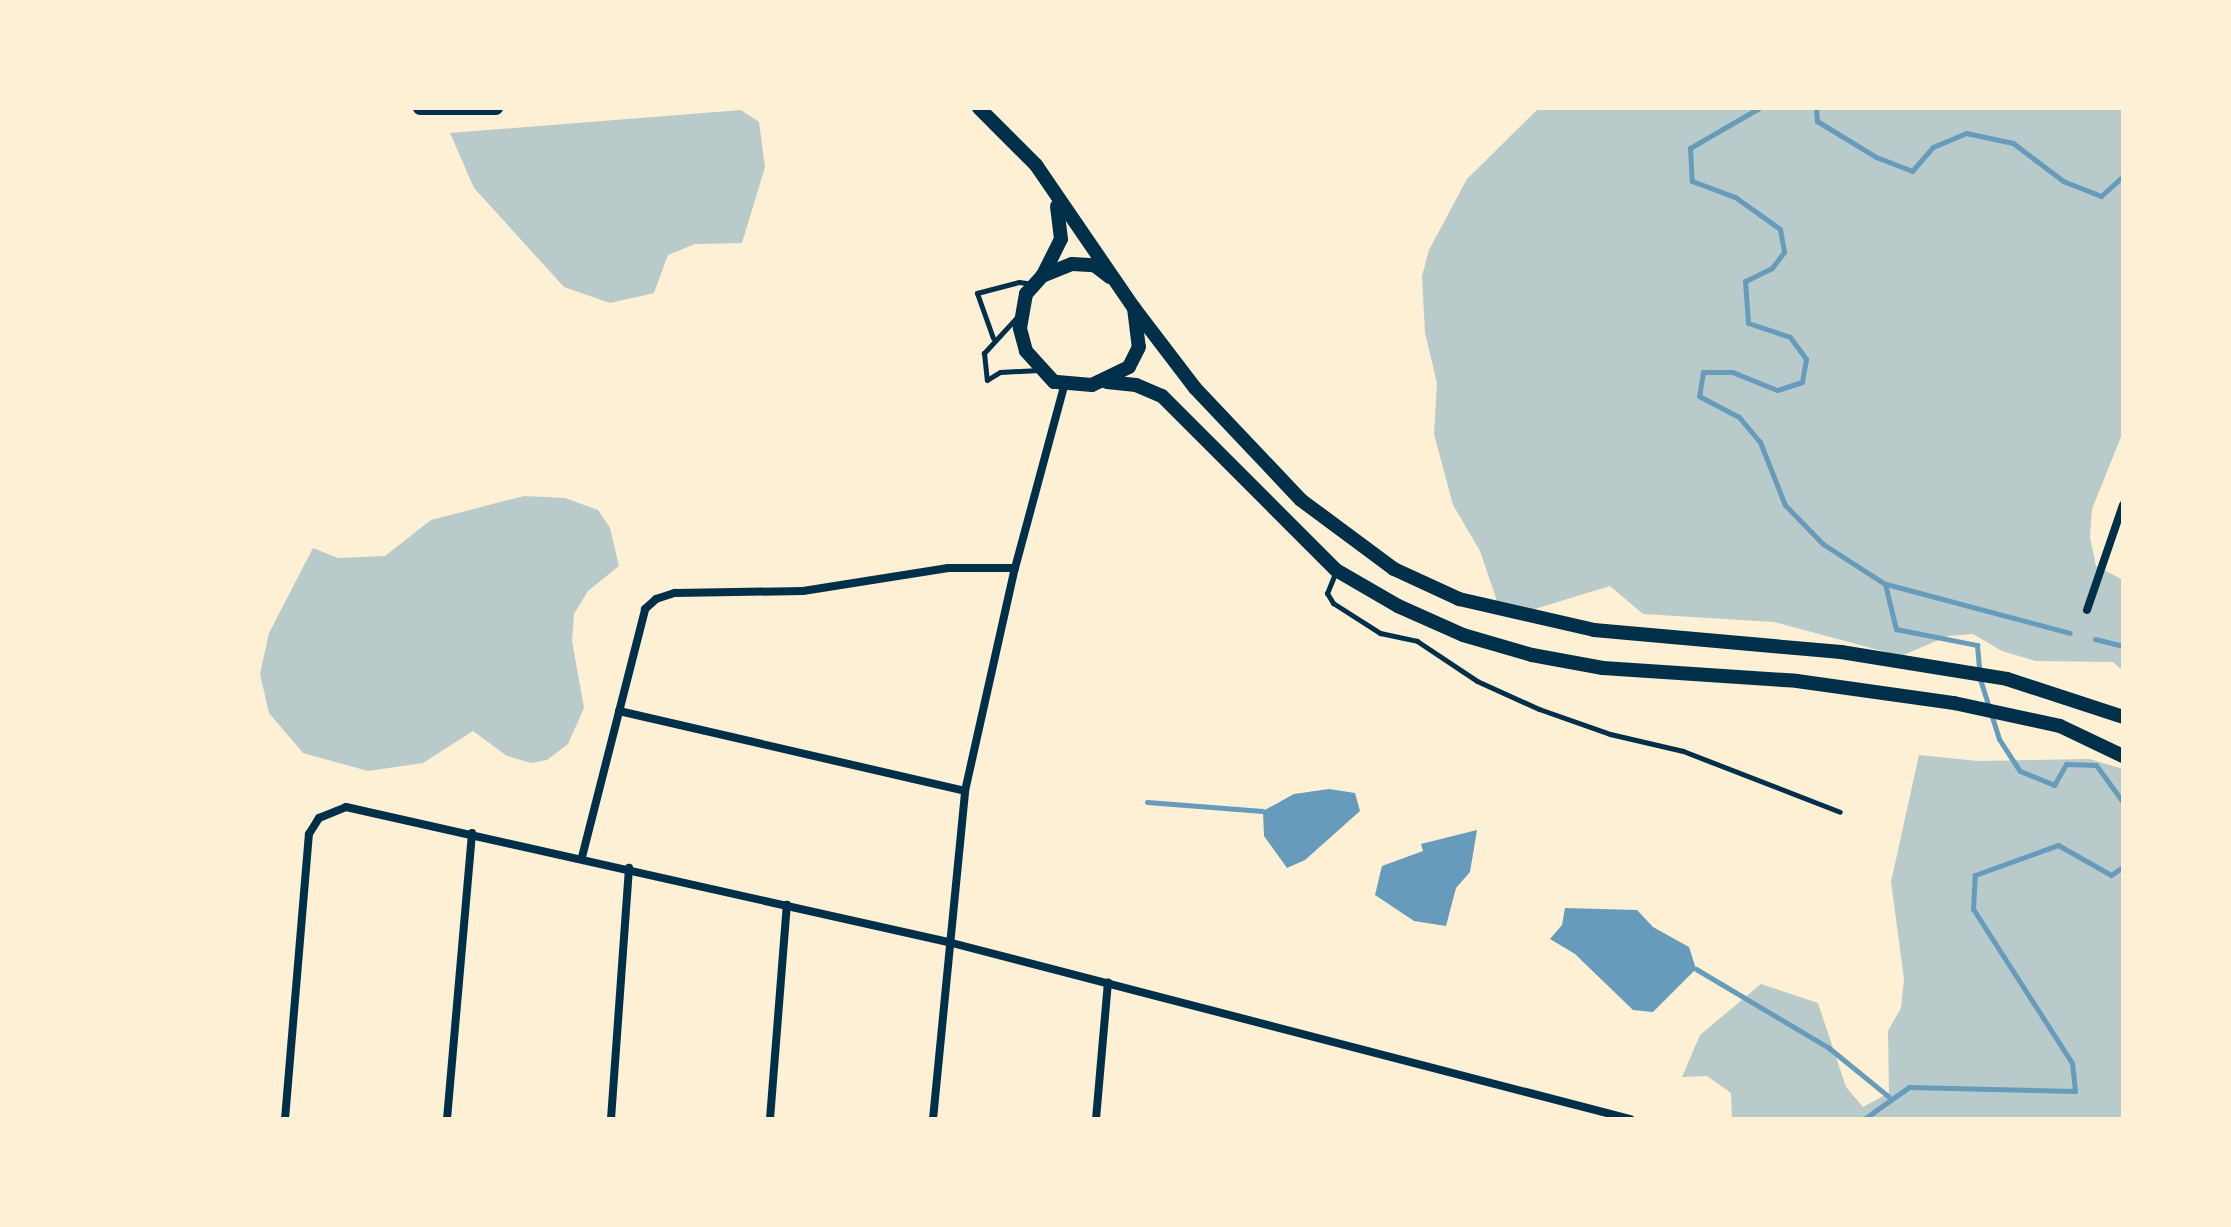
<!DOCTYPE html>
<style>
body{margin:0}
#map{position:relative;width:2231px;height:1227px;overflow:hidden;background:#fdf0d5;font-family:"Fira Sans Condensed",sans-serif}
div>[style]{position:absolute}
.green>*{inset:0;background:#b9caca}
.water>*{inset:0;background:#669bbc}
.stream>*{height:5px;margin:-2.5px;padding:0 2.5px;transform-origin:2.5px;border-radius:2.5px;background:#669bbc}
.service>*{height:5px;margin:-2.5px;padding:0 2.5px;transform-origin:2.5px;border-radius:2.5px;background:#003049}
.minor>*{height:8px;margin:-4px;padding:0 4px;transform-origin:4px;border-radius:4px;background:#003049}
.secondary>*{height:14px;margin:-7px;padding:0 7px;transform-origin:7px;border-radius:7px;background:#003049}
span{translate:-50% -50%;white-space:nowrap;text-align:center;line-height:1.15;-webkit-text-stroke:7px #fdf0d5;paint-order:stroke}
.frame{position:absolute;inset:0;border:110px solid #fdf0d5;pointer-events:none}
</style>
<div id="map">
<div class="green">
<i style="clip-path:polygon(1539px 108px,2123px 108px,2123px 432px,2092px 509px,2090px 537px,2096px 566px,2123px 580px,2123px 671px,2113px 662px,2036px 661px,2002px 651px,1973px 634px,1948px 636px,1901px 656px,1774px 622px,1643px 614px,1610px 586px,1512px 616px,1497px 601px,1480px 551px,1453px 505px,1434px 434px,1437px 383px,1425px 333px,1422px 276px,1429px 250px,1467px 179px)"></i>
<i style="clip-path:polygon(741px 110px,759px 122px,765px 167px,742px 243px,695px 244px,668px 255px,654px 293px,610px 303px,564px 287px,474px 188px,450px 133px)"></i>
<i style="clip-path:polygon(524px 496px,565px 498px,598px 510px,610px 528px,619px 566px,588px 591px,574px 614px,572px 641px,584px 708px,568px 744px,547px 760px,531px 763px,507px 756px,473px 731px,423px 763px,368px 771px,303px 753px,269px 713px,260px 674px,269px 633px,313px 548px,338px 558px,385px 556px,431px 520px)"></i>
<i style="clip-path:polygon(1919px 755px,1978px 761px,2089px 759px,2123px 769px,2123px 1119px,1732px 1119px,1731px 1093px,1707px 1076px,1682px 1077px,1700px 1035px,1761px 984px,1818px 1003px,1846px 1087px,1863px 1107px,1889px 1093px,1888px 1031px,1901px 1008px,1904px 979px,1891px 882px)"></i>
</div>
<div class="water">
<i style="clip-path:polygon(1329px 789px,1355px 793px,1360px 811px,1305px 860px,1287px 868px,1264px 836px,1263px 811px,1294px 794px)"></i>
<i style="clip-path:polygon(1477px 830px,1470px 872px,1456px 888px,1446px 926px,1414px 921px,1375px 895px,1382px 866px,1423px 851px,1421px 844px)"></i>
<i style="clip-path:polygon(1565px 908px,1637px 910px,1653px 927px,1689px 947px,1696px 969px,1653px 1012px,1633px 1010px,1575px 954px,1550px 939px,1562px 925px)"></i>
</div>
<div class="stream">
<i style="left:1759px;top:108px;width:80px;rotate:149.9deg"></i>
<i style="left:1690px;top:148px;width:33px;rotate:87deg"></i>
<i style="left:1692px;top:181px;width:46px;rotate:20.4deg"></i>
<i style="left:1735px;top:197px;width:55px;rotate:35.4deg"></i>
<i style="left:1780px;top:229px;width:23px;rotate:80deg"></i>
<i style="left:1784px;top:252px;width:20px;rotate:127deg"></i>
<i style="left:1772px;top:268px;width:30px;rotate:154deg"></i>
<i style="left:1745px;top:281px;width:42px;rotate:85.9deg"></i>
<i style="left:1748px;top:323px;width:44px;rotate:18.4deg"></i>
<i style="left:1790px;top:337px;width:27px;rotate:54deg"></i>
<i style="left:1806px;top:359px;width:23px;rotate:100deg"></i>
<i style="left:1802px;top:382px;width:26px;rotate:162deg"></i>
<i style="left:1777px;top:390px;width:48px;rotate:-158.2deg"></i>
<i style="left:1732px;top:372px;width:29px;rotate:180deg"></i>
<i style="left:1703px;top:372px;width:24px;rotate:99deg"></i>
<i style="left:1699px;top:396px;width:45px;rotate:27.7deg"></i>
<i style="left:1739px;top:417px;width:33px;rotate:50deg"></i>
<i style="left:1760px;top:442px;width:68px;rotate:68.4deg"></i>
<i style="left:1785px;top:505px;width:54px;rotate:45.7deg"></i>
<i style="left:1823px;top:544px;width:74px;rotate:32.8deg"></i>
<i style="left:1885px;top:584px;width:46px;rotate:76.3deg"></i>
<i style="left:1896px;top:629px;width:83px;rotate:11.2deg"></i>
<i style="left:1977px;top:645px;width:34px;rotate:85deg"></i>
<i style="left:1980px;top:679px;width:63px;rotate:72.4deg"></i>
<i style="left:1999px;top:739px;width:38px;rotate:57deg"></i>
<i style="left:2020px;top:771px;width:37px;rotate:22deg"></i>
<i style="left:2054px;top:785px;width:24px;rotate:-60deg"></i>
<i style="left:2066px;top:764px;width:30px;rotate:2deg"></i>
<i style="left:2096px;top:765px;width:46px;rotate:53.9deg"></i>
<i style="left:1816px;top:108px;width:13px;rotate:86deg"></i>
<i style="left:1817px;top:121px;width:69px;rotate:31.4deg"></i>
<i style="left:1876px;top:157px;width:39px;rotate:21deg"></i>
<i style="left:1912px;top:171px;width:32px;rotate:-49deg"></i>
<i style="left:1933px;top:147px;width:36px;rotate:-23deg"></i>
<i style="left:1966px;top:133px;width:48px;rotate:12deg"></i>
<i style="left:2013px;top:143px;width:63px;rotate:37.2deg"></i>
<i style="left:2063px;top:181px;width:41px;rotate:21.5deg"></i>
<i style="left:2101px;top:196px;width:30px;rotate:-42deg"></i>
<i style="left:1886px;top:584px;width:190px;rotate:14.9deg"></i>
<i style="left:2095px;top:639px;width:29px;rotate:14deg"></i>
<i style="left:1147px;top:802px;width:116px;rotate:4.4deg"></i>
<i style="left:1696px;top:969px;width:155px;rotate:30.7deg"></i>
<i style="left:1829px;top:1048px;width:77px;rotate:39.2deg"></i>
<i style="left:1864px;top:1119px;width:55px;rotate:-35.4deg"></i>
<i style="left:1909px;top:1087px;width:166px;rotate:1.4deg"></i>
<i style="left:2075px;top:1091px;width:28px;rotate:-96deg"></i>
<i style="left:2072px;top:1063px;width:183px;rotate:-122.7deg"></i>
<i style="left:1973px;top:909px;width:34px;rotate:-87deg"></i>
<i style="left:1975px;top:875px;width:88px;rotate:-19.9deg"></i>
<i style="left:2058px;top:845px;width:61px;rotate:29.5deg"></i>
<i style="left:2111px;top:875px;width:14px;rotate:-34deg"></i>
</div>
<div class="service">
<i style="left:1019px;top:315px;width:52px;rotate:132.6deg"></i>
<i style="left:984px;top:353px;width:27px;rotate:84deg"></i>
<i style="left:987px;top:380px;width:15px;rotate:-32deg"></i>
<i style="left:1000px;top:372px;width:39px;rotate:-3deg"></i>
<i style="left:993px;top:338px;width:48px;rotate:-109.6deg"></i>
<i style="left:977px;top:293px;width:43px;rotate:-14.7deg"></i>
<i style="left:1019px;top:282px;width:14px;rotate:8deg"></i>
<i style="left:1336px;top:571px;width:24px;rotate:112deg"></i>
<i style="left:1327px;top:593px;width:12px;rotate:59deg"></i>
<i style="left:1333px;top:603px;width:56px;rotate:32.6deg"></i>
<i style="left:1380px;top:633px;width:38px;rotate:12deg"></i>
<i style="left:1417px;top:641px;width:72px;rotate:33.7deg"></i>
<i style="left:1477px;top:681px;width:68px;rotate:24.3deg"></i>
<i style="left:1539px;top:709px;width:75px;rotate:19.4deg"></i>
<i style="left:1610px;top:734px;width:75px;rotate:13.1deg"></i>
<i style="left:1683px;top:751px;width:168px;rotate:21.2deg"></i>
</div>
<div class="minor">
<i style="left:2087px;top:610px;width:111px;rotate:-71.1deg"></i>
<i style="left:619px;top:711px;width:355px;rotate:13deg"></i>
<i style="left:582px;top:857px;width:256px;rotate:-75.7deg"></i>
<i style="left:645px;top:609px;width:15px;rotate:-42deg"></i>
<i style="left:656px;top:599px;width:20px;rotate:-18deg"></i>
<i style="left:675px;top:593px;width:128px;rotate:-0.9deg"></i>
<i style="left:803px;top:591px;width:147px;rotate:-9deg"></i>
<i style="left:948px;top:568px;width:67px"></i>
<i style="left:285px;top:1119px;width:286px;rotate:-85.2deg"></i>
<i style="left:309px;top:834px;width:19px;rotate:-58deg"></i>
<i style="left:319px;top:818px;width:29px;rotate:-22deg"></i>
<i style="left:346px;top:807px;width:617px;rotate:12.64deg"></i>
<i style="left:948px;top:942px;width:705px;rotate:14.55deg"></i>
<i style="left:447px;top:1119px;width:287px;rotate:-85deg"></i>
<i style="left:611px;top:1119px;width:252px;rotate:-85.9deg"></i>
<i style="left:770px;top:1119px;width:215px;rotate:-85.5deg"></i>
<i style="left:933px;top:1119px;width:330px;rotate:-84.4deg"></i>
<i style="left:965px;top:791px;width:229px;rotate:-77.4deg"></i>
<i style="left:1015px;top:568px;width:188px;rotate:-74.9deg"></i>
<i style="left:1096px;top:1119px;width:137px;rotate:-85deg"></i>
</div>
<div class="secondary">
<i style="left:420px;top:108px;width:76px"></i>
<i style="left:979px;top:108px;width:81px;rotate:45deg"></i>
<i style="left:1036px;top:165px;width:173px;rotate:55.6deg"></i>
<i style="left:1134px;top:308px;width:39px;rotate:83deg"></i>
<i style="left:1139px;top:347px;width:22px;rotate:117deg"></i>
<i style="left:1129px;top:367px;width:41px;rotate:154.1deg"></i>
<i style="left:1092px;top:385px;width:38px;rotate:-175deg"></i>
<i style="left:1054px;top:382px;width:42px;rotate:-132.1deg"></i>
<i style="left:1026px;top:351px;width:24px;rotate:-105deg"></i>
<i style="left:1020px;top:328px;width:35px;rotate:-80deg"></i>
<i style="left:1026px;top:294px;width:24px;rotate:-48deg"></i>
<i style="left:1042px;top:276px;width:32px;rotate:-22deg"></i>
<i style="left:1072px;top:264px;width:22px;rotate:3deg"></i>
<i style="left:1094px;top:265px;width:20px;rotate:37deg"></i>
<i style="left:1043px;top:275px;width:40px;rotate:-63.4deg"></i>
<i style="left:1061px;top:239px;width:33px;rotate:-97deg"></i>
<i style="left:1134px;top:308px;width:101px;rotate:52.7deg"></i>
<i style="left:1195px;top:388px;width:154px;rotate:46.6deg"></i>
<i style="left:1301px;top:500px;width:116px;rotate:36.6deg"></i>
<i style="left:1394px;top:569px;width:72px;rotate:24.8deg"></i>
<i style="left:1459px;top:599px;width:139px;rotate:12.9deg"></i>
<i style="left:1594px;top:630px;width:248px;rotate:5.1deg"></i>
<i style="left:1841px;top:652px;width:168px;rotate:9.2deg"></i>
<i style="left:2007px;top:679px;width:122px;rotate:18.1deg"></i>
<i style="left:1107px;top:382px;width:29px;rotate:6deg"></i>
<i style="left:1136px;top:385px;width:28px;rotate:23deg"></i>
<i style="left:1162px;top:396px;width:246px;rotate:45deg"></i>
<i style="left:1336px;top:570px;width:72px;rotate:30.1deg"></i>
<i style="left:1398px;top:606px;width:71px;rotate:24deg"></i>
<i style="left:1463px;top:635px;width:72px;rotate:16.2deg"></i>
<i style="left:1532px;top:655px;width:72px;rotate:10.4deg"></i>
<i style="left:1603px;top:668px;width:194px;rotate:3.8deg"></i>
<i style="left:1797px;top:681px;width:159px;rotate:8deg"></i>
<i style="left:1954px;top:703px;width:108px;rotate:12.2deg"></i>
<i style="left:2060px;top:726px;width:70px;rotate:25.5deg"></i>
</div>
<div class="frame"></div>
</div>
